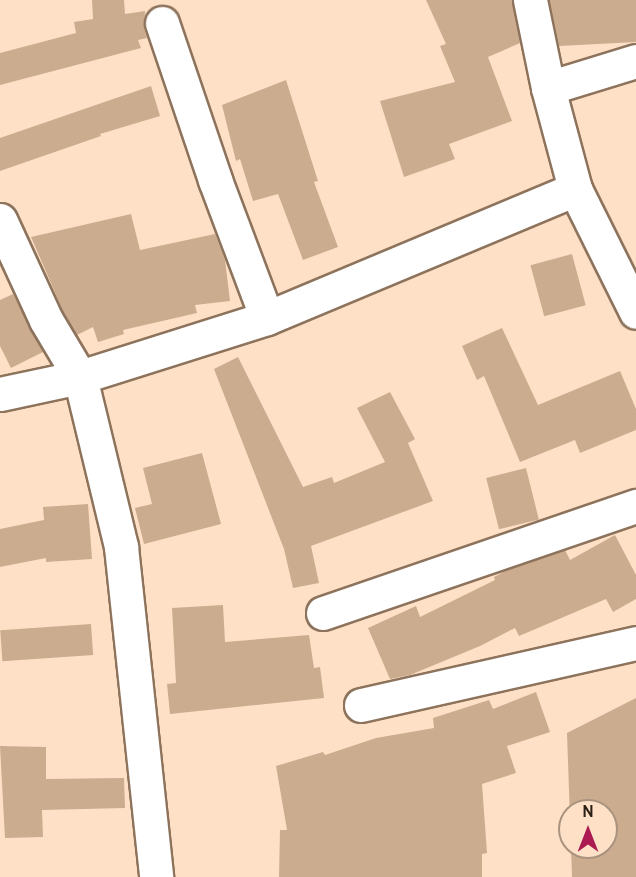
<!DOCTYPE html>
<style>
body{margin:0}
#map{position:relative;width:636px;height:877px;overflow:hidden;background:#fee0c6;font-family:Overpass,sans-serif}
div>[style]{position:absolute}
.building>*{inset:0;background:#ccac8f;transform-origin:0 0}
.roads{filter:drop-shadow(2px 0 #8d735c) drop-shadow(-2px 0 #8d735c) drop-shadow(0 2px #8d735c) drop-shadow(0 -2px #8d735c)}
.minor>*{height:33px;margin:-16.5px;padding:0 16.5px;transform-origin:16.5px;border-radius:16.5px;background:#fff}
span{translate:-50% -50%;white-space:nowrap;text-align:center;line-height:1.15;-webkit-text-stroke:5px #fee0c6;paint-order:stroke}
.north{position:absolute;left:558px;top:799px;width:60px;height:60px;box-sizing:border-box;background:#fee0c6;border:2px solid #a9937f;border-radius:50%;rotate:0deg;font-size:16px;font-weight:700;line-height:24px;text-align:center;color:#2a1f15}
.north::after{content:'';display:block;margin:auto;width:21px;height:27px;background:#ab1a51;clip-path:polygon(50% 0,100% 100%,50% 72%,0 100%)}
</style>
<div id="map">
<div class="building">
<i style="clip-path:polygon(92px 0,124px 0,125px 14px,145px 11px,144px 28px,147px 38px,138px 40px,141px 48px,0 85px,0 53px,76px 33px,74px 22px,93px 19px)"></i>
<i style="clip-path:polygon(426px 0,512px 0,520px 43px,488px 57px,512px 121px,449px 144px,455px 159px,404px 177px,380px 101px,455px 82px,440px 46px,446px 44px)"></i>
<i style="clip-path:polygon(549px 0,636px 0,636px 42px,559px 46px)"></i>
<i style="clip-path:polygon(286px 80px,318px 181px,314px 182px,338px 247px,303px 260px,278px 194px,253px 201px,240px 159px,236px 161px,222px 105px)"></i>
<i style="clip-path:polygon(151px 86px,160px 116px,100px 134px,101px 136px,0 171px,0 138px)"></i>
<i style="clip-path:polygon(131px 214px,140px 250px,215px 234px,225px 260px,230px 301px,195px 305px,197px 313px,123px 330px,124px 334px,98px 342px,93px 327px,77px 335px,63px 311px,31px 237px)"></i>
<i style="left:572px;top:254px;width:53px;height:43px;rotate:75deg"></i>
<i style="clip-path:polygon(13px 294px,43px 352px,11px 368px,0 346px,0 300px)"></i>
<i style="clip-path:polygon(502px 328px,538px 405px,620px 371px,636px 409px,636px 430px,580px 453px,575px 440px,520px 462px,484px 376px,477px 380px,462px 346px)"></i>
<i style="clip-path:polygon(238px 357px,303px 487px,332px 477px,334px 483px,385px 462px,357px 408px,390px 392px,415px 439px,408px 443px,433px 501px,311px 546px,319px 583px,293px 588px,284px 549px,214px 369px)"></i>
<i style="clip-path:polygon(202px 453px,221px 524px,144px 544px,135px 508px,152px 504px,143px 468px)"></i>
<i style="left:526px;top:468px;width:53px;height:41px;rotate:76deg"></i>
<i style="clip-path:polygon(88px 504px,92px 559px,46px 562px,46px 558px,0 567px,0 529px,44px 520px,43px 507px)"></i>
<i style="clip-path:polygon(615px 535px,636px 575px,636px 599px,613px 612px,606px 599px,519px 636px,515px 628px,480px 646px,410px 675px,390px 679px,368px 628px,416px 606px,420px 617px,495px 580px,494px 577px,509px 569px,565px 550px,570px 560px)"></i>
<i style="clip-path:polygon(223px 605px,225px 642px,309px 635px,314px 668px,320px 667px,324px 698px,170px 714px,167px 684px,176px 683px,172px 608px)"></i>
<i style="left:91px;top:624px;width:31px;height:91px;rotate:86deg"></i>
<i style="clip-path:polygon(536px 692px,550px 732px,507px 746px,516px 773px,482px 784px,487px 853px,482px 854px,482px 877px,279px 877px,280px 830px,287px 830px,276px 766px,323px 752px,325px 755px,376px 738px,434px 728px,433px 718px,489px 700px,493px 709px)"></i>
<i style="clip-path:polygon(636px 698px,636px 877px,572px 877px,571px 847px,606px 847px,606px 811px,570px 811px,570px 819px,567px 733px)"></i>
<i style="clip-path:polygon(0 746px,46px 747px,46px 779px,124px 778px,125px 808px,42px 810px,43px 837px,5px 838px)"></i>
</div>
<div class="roads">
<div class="minor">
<i style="left:530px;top:0;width:90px;rotate:78.4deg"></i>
<i style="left:548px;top:88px;width:105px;rotate:75deg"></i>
<i style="left:575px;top:189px;width:137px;rotate:63.6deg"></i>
<i style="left:162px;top:23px;width:166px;rotate:71.3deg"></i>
<i style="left:215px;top:180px;width:147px;rotate:69.4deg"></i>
<i style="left:548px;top:88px;width:92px;rotate:-17.1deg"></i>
<i style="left:0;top:220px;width:110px;rotate:65.3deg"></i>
<i style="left:46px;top:320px;width:66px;rotate:59.2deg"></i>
<i style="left:80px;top:377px;width:175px;rotate:76.4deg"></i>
<i style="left:121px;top:547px;width:332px;rotate:83.9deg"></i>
<i style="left:0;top:394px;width:82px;rotate:-12deg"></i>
<i style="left:80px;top:377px;width:196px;rotate:-17.5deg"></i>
<i style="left:267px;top:318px;width:334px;rotate:-22.7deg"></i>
<i style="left:323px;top:613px;width:331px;rotate:-18.9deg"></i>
<i style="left:361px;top:705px;width:282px;rotate:-12.7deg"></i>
</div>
</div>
<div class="north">N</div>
</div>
